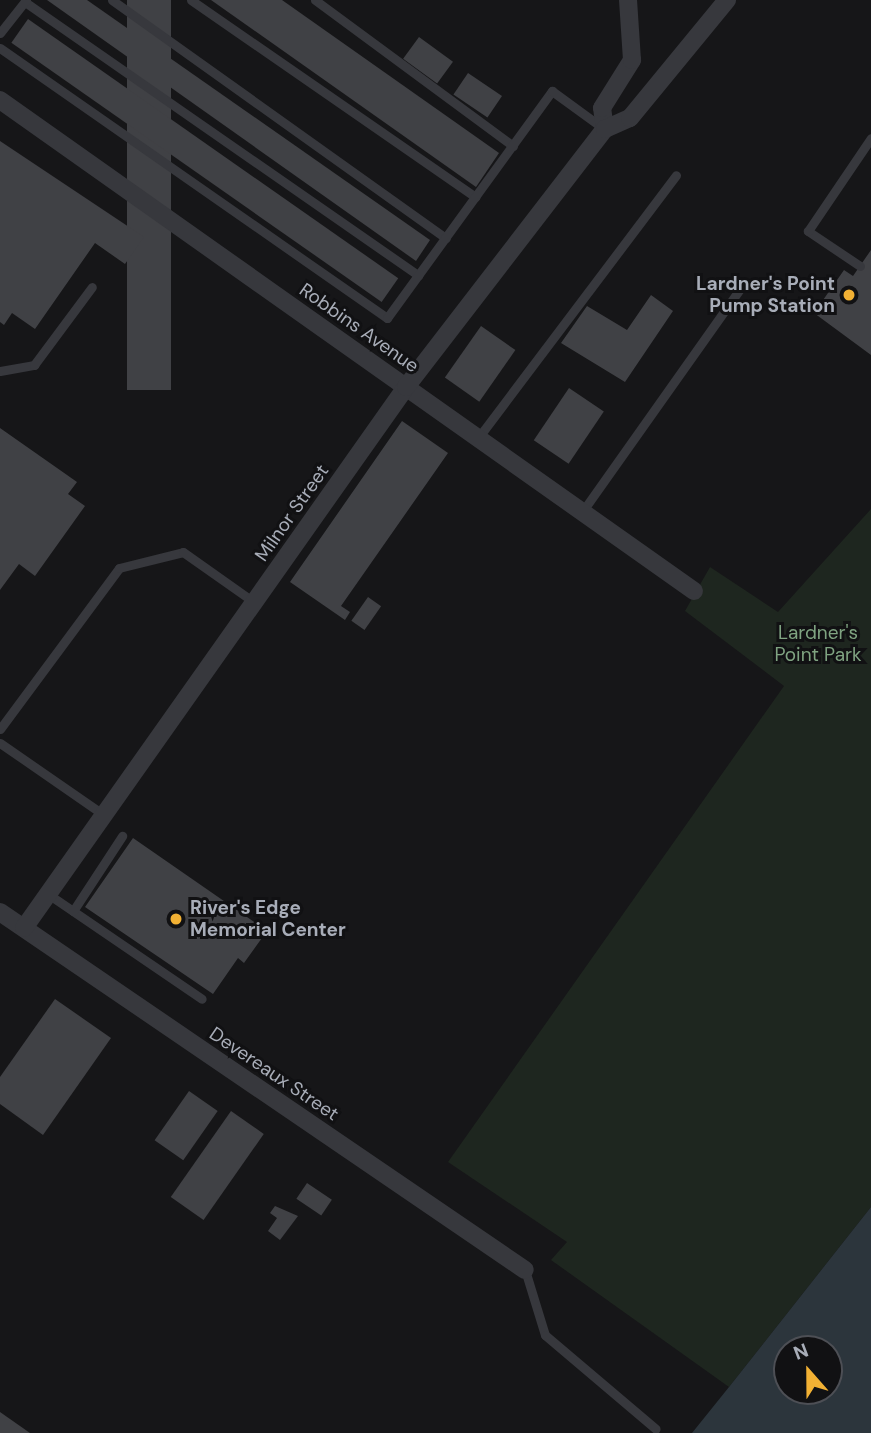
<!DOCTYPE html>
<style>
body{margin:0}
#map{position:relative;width:871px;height:1433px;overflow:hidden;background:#161618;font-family:"DM Sans",sans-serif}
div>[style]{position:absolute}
.green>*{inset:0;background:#1e261f}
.water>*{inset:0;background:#2c353c}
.building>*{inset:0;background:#404145;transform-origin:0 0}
.service>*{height:9px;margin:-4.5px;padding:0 4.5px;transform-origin:4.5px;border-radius:4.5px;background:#37383d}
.minor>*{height:18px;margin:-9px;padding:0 9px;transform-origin:9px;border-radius:9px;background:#37383d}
.dots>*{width:19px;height:19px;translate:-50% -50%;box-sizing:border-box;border:4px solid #111113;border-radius:50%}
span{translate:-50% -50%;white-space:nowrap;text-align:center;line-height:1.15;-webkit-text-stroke:6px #111113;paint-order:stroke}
.poi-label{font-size:19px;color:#a8adb8;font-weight:700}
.right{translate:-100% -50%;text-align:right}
.left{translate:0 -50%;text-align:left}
.street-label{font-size:19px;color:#a8adb8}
.park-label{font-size:19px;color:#7fa381}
.north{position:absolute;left:773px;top:1335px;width:70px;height:70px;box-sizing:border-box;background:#111113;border:2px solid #4d4f55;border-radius:50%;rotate:339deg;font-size:19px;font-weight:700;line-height:28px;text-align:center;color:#a8adb8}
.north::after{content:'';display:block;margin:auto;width:24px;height:32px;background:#f2b134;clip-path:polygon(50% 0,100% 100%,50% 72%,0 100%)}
</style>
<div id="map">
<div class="green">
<i style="clip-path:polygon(871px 509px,871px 1207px,729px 1387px,551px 1260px,567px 1242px,448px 1162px,784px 686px,685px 611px,710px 567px,778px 612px)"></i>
</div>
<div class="water">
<i style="clip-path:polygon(evenodd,871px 1207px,871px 1433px,692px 1433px,729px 1387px,871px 1207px,787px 1349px,829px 1349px,829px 1391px,787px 1391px,787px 1349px)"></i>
</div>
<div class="building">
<i style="clip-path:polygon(47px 0,87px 0,430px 240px,416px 261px)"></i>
<i style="left:127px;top:0;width:44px;height:390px"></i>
<i style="clip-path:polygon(211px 0,282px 0,499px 153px,476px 187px)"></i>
<i style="left:28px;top:19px;width:452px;height:29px;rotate:35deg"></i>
<i style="left:419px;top:37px;width:42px;height:27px;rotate:36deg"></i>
<i style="left:468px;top:73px;width:41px;height:26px;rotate:34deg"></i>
<i style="clip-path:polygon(0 141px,144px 237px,125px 264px,95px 243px,35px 329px,12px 313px,4px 325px,0 322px)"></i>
<i style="clip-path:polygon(871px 250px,871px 355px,814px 313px,844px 270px,853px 276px)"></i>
<i style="clip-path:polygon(651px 295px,673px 311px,625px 382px,561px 343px,587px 306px,627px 330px)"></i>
<i style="left:481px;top:326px;width:42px;height:63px;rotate:35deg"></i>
<i style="left:569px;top:388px;width:42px;height:63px;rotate:34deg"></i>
<i style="clip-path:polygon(402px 421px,448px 453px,341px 606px,350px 612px,345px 620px,290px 582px)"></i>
<i style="clip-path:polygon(0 428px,77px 482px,68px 494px,85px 506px,35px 576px,19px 564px,0 590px)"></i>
<i style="left:368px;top:597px;width:16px;height:29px;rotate:35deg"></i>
<i style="clip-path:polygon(133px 838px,267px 931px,244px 963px,238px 958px,213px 994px,85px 907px)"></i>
<i style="clip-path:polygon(55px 999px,111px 1038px,43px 1135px,0 1104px,0 1077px)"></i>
<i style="left:189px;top:1091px;width:35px;height:60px;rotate:35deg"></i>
<i style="left:231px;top:1111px;width:40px;height:105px;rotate:35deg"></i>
<i style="left:307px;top:1183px;width:30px;height:19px;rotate:34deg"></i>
<i style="clip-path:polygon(275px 1206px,298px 1216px,280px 1240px,268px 1231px,277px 1218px,270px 1213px)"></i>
<i style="clip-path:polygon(0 1412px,30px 1433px,0 1433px)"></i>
</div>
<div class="service">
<i style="left:112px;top:0;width:410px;rotate:35.5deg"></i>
<i style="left:191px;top:0;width:346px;rotate:34.7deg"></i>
<i style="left:315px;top:0;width:246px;rotate:36.4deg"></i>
<i style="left:25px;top:2px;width:479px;rotate:34.8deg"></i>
<i style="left:0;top:33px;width:42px;rotate:-51.8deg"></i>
<i style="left:0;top:48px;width:472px;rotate:34.9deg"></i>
<i style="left:387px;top:318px;width:281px;rotate:-54deg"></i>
<i style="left:552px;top:91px;width:63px;rotate:36deg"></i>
<i style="left:860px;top:266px;width:63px;rotate:-146.1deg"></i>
<i style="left:808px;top:231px;width:112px;rotate:-55.9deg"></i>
<i style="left:0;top:371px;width:35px;rotate:-10deg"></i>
<i style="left:34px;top:365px;width:97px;rotate:-53.4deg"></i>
<i style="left:478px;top:438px;width:329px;rotate:-53deg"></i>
<i style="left:582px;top:512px;width:278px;rotate:-54.7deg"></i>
<i style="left:0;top:729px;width:200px;rotate:-53.5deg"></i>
<i style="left:119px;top:568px;width:66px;rotate:-14deg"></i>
<i style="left:183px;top:552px;width:87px;rotate:35.2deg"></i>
<i style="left:0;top:743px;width:126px;rotate:34.7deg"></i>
<i style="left:48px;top:894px;width:186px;rotate:34.3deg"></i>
<i style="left:73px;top:911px;width:90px;rotate:-56.8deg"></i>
<i style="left:525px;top:1270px;width:68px;rotate:72.9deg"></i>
<i style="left:545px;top:1335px;width:145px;rotate:40.3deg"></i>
</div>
<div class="minor">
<i style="left:0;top:100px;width:850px;rotate:35.28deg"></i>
<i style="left:605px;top:129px;width:21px;rotate:-98deg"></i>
<i style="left:602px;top:108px;width:57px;rotate:-58deg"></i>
<i style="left:632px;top:60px;width:60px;rotate:-93.8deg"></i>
<i style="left:0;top:912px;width:635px;rotate:34.29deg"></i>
<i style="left:24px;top:928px;width:662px;rotate:-54.77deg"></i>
<i style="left:406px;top:387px;width:326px;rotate:-52.4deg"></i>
<i style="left:605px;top:129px;width:27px;rotate:-24deg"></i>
<i style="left:630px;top:118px;width:153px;rotate:-50.6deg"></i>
</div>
<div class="dots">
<i style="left:849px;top:295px;background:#f2b134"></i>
<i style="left:176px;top:919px;background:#f2b134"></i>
</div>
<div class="poi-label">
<span class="right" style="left:835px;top:295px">Lardner's Point<br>Pump Station</span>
<span class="left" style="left:190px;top:919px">River's Edge<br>Memorial Center</span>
</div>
<div class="street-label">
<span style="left:359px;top:328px;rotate:35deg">Robbins Avenue</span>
<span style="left:292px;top:513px;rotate:-55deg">Milnor Street</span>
<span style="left:274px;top:1074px;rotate:34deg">Devereaux Street</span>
</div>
<div class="park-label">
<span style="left:818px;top:644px">Lardner's<br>Point Park</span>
</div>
<div class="north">N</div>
</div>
